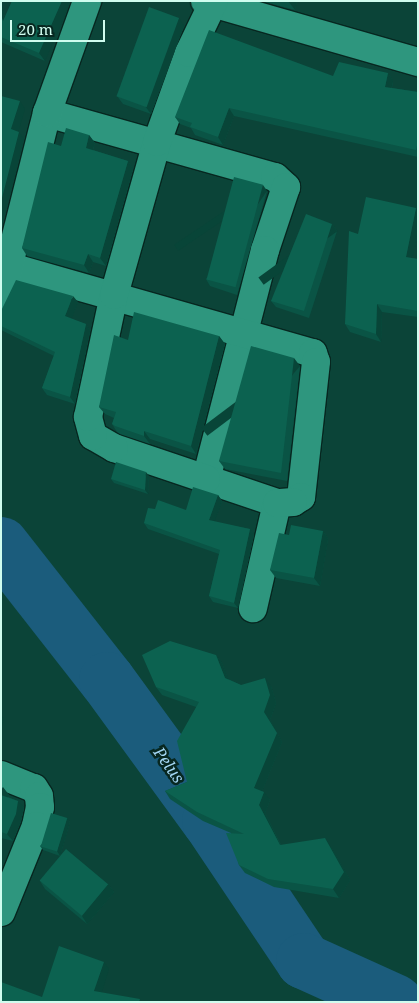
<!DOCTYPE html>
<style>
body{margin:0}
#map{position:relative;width:419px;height:1003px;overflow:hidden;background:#0b4438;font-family:"Noto Serif",serif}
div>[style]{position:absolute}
.river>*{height:56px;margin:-28px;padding:0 28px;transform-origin:28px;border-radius:28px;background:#1b5c7c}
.roads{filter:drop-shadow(1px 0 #072720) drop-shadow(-1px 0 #072720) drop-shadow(0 1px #072720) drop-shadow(0 -1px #072720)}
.minor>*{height:28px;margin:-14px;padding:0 14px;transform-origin:14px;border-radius:14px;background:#2e967e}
.wall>*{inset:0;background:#0a5445}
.shaded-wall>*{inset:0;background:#084538;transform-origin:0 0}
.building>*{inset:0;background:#0c6250;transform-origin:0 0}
span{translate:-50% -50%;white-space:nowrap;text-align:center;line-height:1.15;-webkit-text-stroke:5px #072720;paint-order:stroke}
.water-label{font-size:16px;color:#a3d6f3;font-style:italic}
.frame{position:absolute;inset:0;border:2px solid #d0fdef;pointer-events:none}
.scale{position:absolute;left:10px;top:20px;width:95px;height:22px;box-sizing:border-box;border:2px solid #d0fdef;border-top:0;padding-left:6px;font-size:15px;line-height:18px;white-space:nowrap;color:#d0fdef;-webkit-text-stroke:4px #072720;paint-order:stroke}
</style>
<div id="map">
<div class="river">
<i style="left:1px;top:545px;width:172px;rotate:51.9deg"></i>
<i style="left:107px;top:680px;width:175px;rotate:53.9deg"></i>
<i style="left:210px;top:821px;width:169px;rotate:56.1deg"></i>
<i style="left:304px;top:961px;width:100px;rotate:24.3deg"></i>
</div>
<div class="roads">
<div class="minor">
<i style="left:205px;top:1px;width:222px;rotate:16deg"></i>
<i style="left:47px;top:113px;width:237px;rotate:15.7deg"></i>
<i style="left:275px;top:177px;width:15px;rotate:42deg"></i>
<i style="left:286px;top:187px;width:66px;rotate:108.4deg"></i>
<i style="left:265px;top:250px;width:236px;rotate:104.4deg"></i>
<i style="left:206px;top:479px;width:75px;rotate:18.7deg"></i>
<i style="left:277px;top:503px;width:108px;rotate:102.9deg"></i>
<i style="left:7px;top:266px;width:318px;rotate:15.9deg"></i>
<i style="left:313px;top:353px;width:9px;rotate:72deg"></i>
<i style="left:316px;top:362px;width:136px;rotate:96.3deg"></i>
<i style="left:301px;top:497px;width:9px;rotate:148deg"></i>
<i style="left:293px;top:502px;width:16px;rotate:176deg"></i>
<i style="left:1px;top:296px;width:189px;rotate:-75.9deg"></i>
<i style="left:47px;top:113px;width:119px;rotate:-70.3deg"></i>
<i style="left:206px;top:479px;width:97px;rotate:-161.4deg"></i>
<i style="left:114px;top:448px;width:24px;rotate:-150deg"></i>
<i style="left:93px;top:436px;width:20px;rotate:-105deg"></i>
<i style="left:88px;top:417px;width:125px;rotate:-78deg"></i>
<i style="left:114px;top:295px;width:159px;rotate:-74.3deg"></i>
<i style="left:157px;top:142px;width:95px;rotate:-70.2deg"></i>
<i style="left:189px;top:53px;width:58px;rotate:-64.3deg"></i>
<i style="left:1px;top:775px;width:35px;rotate:22deg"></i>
<i style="left:34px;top:788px;width:9px;rotate:58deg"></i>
<i style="left:39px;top:796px;width:11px;rotate:85deg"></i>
<i style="left:40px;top:807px;width:19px;rotate:102deg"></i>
<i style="left:36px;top:826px;width:93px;rotate:112.1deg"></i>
</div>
</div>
<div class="wall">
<i style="clip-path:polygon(12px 1px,45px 61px,1px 42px,1px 4px,5px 17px)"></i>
<i style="clip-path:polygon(262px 1px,297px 1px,295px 10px)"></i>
<i style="clip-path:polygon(184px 26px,151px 114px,123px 104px,117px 96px)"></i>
<i style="clip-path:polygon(388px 73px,393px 81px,392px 88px,418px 92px,418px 157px,234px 116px,223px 145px,195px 135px,191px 128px,180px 124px,175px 117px,333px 76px)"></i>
<i style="clip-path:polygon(89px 135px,95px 143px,93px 150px,128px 161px,133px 169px,106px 266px,93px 262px,89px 273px,27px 256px,22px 248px,61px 146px)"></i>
<i style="clip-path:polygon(267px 191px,237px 295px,210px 286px,206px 279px)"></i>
<i style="clip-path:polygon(416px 208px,418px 210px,418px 234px,412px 258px,418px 259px,418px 317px,382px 312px,381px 342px,350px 332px,345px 324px,358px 234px)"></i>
<i style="clip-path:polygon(332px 224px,337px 231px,309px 318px,276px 307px,271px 301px)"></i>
<i style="clip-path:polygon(78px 302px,71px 319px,86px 324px,90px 331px,75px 404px,47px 395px,42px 388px,54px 356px,1px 330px,1px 311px)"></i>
<i style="clip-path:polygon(219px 336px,225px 344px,196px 454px,150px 439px,150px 444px,120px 434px,117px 432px,112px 424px,114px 418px,105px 414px,99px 407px,128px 340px)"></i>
<i style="clip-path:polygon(300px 366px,287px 481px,225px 469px,219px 461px)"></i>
<i style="clip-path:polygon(149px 476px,148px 494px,114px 483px,111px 479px)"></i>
<i style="clip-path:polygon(218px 495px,222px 501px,214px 522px,250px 529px,254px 535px,238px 608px,213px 602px,209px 596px,219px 554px,148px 529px,144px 523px,155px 509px,186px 510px)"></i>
<i style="clip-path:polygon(323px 531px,328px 539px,320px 586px,276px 578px,270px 570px,289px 535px)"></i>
<i style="clip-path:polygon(216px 655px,222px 663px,228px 679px,241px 685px,271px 686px,276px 703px,270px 720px,282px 742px,262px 791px,270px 800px,265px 813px,281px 845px,331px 847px,350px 880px,339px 898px,274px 887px,245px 873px,239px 865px,231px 833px,203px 821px,170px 799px,165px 791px,187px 782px,196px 707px,162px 695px,156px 687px)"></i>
<i style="clip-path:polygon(1px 786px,9px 795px,8px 797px,18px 801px,24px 808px,21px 821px,13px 841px,1px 838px)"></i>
<i style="clip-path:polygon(67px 818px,70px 822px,60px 856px,43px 850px,40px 846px)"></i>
<i style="clip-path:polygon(40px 881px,108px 884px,114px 892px,87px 924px,45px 889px)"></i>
</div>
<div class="shaded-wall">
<i style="clip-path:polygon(62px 1px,71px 1px,45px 61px,39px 53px)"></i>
<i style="clip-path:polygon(288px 1px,297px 1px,295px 10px)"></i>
<i style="clip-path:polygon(1px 4px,9px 29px,3px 21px,1px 15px)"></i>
<i style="clip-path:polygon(179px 18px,184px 26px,151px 114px,145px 106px)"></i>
<i style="clip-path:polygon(388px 73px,393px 81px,390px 95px,385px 87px)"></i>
<i style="clip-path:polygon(20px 101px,25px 109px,17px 137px,11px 129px)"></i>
<i style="clip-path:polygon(229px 108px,234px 116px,223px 145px,218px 137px)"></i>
<i style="clip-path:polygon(19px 132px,24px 139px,1px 231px,1px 202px)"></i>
<i style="clip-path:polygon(89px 135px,95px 143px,91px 155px,86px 148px)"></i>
<i style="clip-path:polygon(128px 161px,133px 169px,106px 266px,100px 258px)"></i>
<i style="left:263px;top:185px;width:7px;height:107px;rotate:56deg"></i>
<i style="clip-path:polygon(416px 208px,418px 210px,418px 234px,411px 264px,406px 257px)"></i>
<i style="left:332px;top:224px;width:9px;height:91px;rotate:54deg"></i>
<i style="clip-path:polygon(88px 254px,93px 262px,89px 273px,84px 265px)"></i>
<i style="clip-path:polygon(73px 296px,78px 302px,70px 323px,65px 316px)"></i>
<i style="clip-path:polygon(377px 304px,382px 312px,381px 342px,376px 334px)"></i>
<i style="clip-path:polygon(86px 324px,90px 331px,75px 404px,70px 397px)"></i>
<i style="clip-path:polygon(219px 336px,225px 344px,196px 454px,191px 446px)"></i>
<i style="left:294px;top:358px;width:10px;height:116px;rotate:53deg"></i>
<i style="clip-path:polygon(144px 431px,150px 439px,150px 444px,144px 436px)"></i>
<i style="clip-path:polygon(146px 472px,149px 476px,148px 494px,145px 490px)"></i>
<i style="clip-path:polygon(218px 495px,222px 501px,213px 526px,209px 520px)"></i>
<i style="clip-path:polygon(250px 529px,254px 535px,238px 608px,234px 603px)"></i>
<i style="clip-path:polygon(323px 531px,328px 539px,320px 586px,314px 578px)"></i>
<i style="clip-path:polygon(216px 655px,222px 663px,231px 686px,225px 678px)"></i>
<i style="clip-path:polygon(265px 678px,271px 686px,276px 703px,270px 720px,282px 742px,260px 796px,254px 788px,264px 712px)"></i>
<i style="clip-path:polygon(1px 715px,4px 719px,1px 729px)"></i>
<i style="clip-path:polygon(3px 787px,9px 795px,6px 803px,1px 797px,1px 792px)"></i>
<i style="clip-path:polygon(264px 792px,270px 800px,265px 813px,285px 854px,280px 845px,259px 805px)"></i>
<i style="clip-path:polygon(18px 801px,24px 808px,21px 821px,13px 841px,7px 834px)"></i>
<i style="clip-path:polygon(67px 818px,70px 822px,60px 856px,57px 851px)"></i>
<i style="clip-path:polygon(325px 838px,331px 847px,350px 880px,339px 898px,333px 889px)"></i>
<i style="clip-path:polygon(108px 884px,114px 892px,87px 924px,82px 916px)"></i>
<i style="clip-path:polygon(104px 962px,109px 969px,100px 999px,94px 991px)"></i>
</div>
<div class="building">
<i style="clip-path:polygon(12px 1px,62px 1px,39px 53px,1px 37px,1px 15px,3px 21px)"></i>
<i style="left:149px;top:7px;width:32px;height:95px;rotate:20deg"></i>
<i style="clip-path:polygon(209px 30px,333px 76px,339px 62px,388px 73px,385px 87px,418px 92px,418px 142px,416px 150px,229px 108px,218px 137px,190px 127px,192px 123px,175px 117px)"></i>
<i style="clip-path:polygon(1px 96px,20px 101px,11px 129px,19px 132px,1px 202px)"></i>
<i style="clip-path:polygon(66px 128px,89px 135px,86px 148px,128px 161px,100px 258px,88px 254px,84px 265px,22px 248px,48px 142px,61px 146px)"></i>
<i style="left:234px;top:177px;width:30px;height:106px;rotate:15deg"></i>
<i style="clip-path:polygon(366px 197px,416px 208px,406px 257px,418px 259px,418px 311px,377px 304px,376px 334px,345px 324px,349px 231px,358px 234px)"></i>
<i style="clip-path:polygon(306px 214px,332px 224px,304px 311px,271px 301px)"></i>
<i style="clip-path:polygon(16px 280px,73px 296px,65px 316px,86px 324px,70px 397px,42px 388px,55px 352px,1px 326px,1px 311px)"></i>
<i style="clip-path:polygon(134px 312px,219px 336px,191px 446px,144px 431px,144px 436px,115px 426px,112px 424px,116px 412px,99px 407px,114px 335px,128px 340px)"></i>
<i style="clip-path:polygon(251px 346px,294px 358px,281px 473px,219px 461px)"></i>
<i style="clip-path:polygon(116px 462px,146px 472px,145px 490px,111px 479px)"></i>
<i style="clip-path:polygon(193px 487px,218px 495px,209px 520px,250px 529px,234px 603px,209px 596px,220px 550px,144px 523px,148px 508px,155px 509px,158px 500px,186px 510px)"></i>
<i style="clip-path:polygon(291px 525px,323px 531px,314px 578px,270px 570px,279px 533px,289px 535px)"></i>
<i style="clip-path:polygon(170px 641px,216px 655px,225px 678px,241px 685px,265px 678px,270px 695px,264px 712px,277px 733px,254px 788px,264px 792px,259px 805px,280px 845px,325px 838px,344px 872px,333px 889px,268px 879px,239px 865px,226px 833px,244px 834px,197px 812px,165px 791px,187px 782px,177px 741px,199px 702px,156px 687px,142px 655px)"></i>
<i style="clip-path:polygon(1px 795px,18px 801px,16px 814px,7px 834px,1px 832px)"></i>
<i style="left:51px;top:813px;width:17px;height:35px;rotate:17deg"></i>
<i style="left:66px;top:849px;width:55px;height:41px;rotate:40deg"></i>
<i style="clip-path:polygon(59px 946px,104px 962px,94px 991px,140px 999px,139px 1002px,1px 1002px,1px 982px,42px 997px)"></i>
</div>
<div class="water-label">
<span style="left:169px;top:765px;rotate:54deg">Pelus</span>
</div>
<div class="frame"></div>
<div class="scale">20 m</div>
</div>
